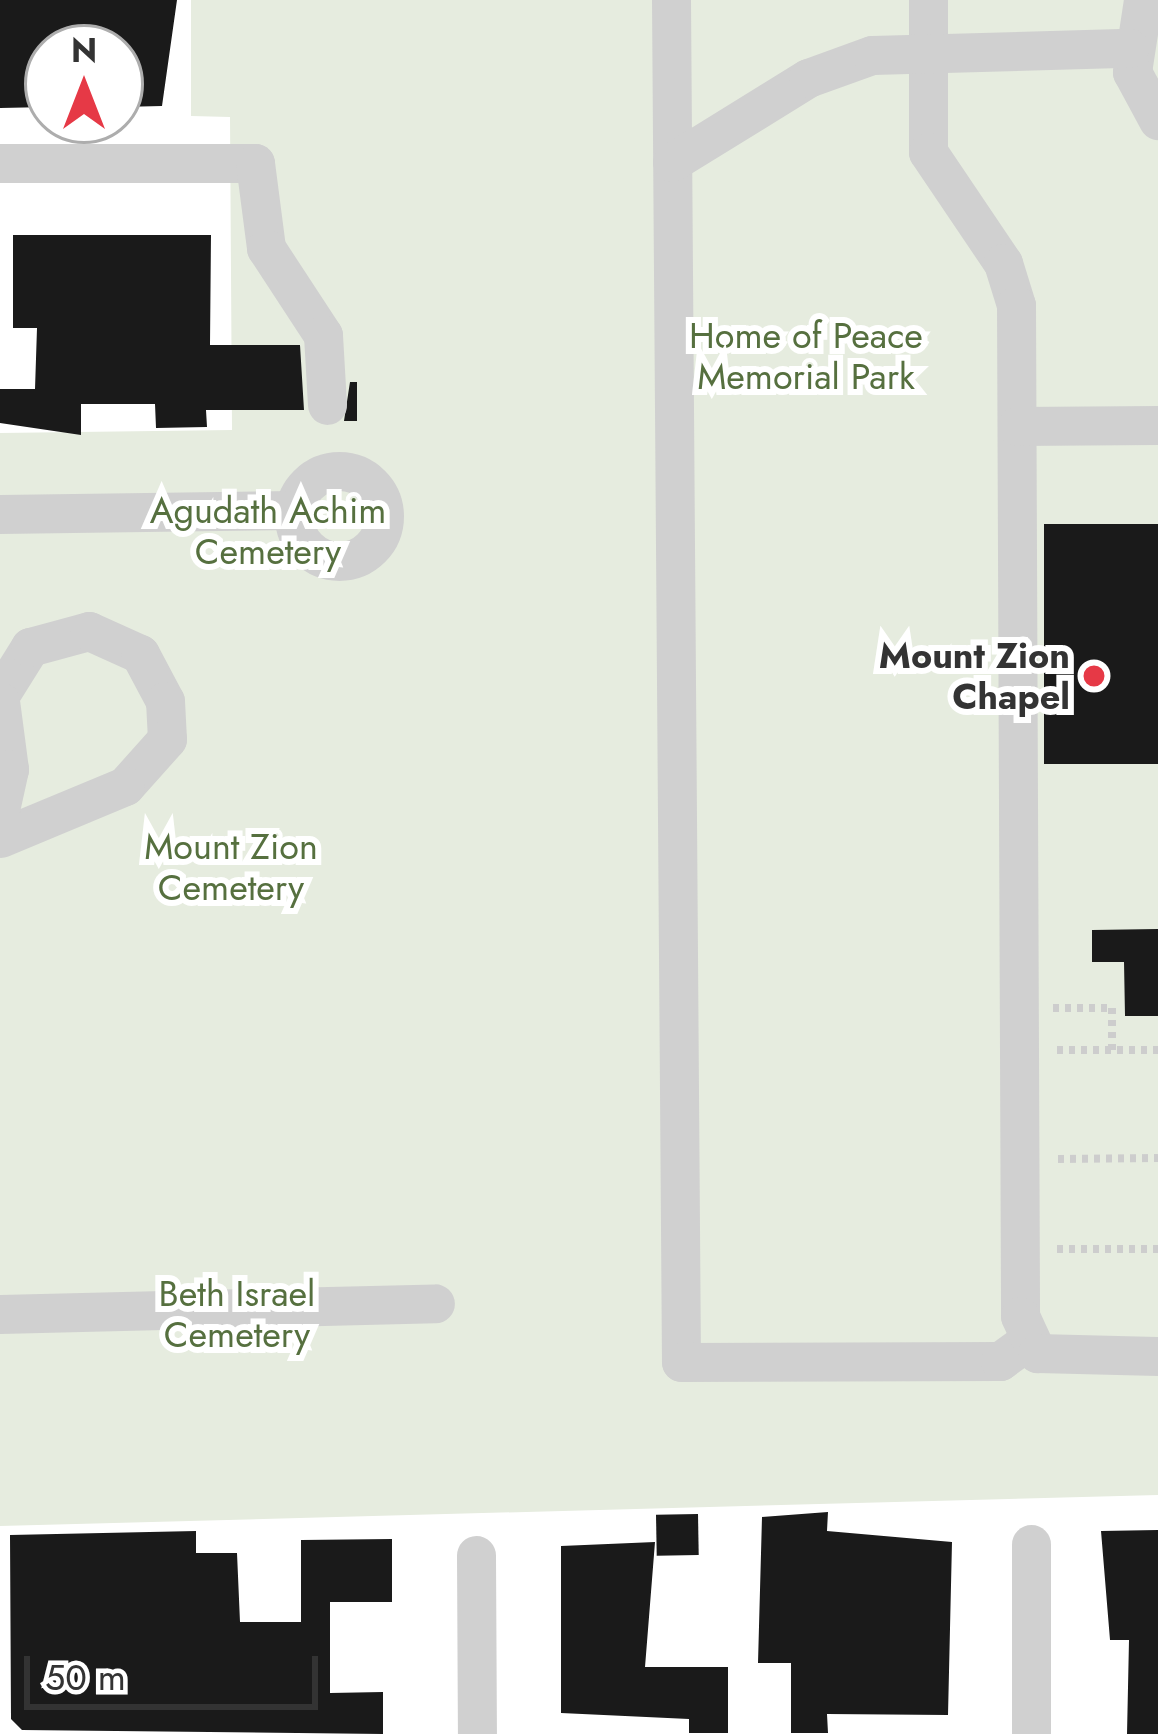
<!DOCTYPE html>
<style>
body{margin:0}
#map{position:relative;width:1158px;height:1734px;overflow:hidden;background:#fff;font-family:Jost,sans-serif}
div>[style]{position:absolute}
.green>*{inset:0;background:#e6ecdf}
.building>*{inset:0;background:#1a1a1a;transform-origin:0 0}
.path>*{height:8px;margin-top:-4px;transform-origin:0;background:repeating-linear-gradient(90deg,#cdcdcd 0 6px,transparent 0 12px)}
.minor>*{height:39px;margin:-19.5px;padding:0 19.5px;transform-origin:19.5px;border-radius:19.5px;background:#d0d0d0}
.minor>.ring{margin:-19.5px;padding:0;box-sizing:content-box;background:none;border:39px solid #d0d0d0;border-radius:50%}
.dots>*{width:33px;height:33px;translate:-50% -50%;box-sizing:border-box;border:6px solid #fff;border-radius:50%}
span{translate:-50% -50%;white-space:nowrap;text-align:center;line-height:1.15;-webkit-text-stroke:12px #fff;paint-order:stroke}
.park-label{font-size:36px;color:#56703f}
.poi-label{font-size:36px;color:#333;font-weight:700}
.right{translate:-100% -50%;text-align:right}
.north{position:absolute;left:24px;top:24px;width:120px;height:120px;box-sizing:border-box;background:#fff;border:3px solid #adadad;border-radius:50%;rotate:0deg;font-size:33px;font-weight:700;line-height:48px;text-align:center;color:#333}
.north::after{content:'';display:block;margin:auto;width:42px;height:54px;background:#e63946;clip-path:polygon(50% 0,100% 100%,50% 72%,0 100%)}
.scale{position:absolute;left:24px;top:1656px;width:294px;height:54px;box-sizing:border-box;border:6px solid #333;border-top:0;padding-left:15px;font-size:36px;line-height:42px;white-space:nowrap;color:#333;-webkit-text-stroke:9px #fff;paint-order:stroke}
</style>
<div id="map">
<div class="green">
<i style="clip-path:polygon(191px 0,1158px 0,1158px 1495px,0 1526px,0 433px,232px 430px,230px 117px,191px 116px)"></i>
</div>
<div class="building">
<i style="clip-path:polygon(0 0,177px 0,162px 106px,120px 107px,120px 48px,48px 48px,48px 107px,0 108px)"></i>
<i style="clip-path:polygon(13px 235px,211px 235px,210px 345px,300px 345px,304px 410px,206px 410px,207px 427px,156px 428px,155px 404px,81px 404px,81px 435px,0 423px,0 389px,35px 389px,37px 328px,13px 328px)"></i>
<i style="clip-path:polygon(350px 382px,357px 382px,357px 421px,344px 421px)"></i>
<i style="left:1044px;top:524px;width:114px;height:240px"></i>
<i style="clip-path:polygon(1158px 929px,1158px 1016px,1125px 1016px,1124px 962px,1092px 962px,1092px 930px)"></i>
<i style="clip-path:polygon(828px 1512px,827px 1531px,952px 1542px,948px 1715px,827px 1714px,828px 1733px,791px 1733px,791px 1663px,758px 1663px,762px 1517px)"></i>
<i style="left:698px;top:1514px;width:41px;height:42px;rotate:89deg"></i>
<i style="clip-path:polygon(1158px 1530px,1158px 1734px,1127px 1734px,1129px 1640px,1110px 1640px,1101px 1531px)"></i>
<i style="clip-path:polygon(196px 1531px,196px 1553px,237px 1553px,240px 1622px,301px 1622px,301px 1540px,392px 1539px,392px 1602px,330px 1602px,330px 1693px,383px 1692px,383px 1734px,22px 1730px,11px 1719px,10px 1535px)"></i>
<i style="clip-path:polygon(655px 1542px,645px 1667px,728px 1667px,728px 1733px,689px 1733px,689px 1719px,561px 1713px,561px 1546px)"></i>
</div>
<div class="path">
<i style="left:1053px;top:1008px;width:59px"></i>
<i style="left:1112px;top:1008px;width:42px;rotate:90deg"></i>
<i style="left:1057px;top:1050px;width:101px"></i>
<i style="left:1058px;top:1159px;width:100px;rotate:-0.6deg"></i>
<i style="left:1057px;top:1249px;width:101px"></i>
</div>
<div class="minor">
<i style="left:671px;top:0;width:1362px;rotate:89.58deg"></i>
<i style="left:681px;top:1362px;width:319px;rotate:-0.2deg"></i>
<i style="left:1000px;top:1361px;width:32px;rotate:-36deg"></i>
<i style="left:928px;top:0;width:152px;rotate:90deg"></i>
<i style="left:928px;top:152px;width:134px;rotate:56deg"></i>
<i style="left:1003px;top:263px;width:44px;rotate:72.8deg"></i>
<i style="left:1016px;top:305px;width:1011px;rotate:89.77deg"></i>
<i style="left:1020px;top:1316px;width:41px;rotate:65.3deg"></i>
<i style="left:1037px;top:1353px;width:121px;rotate:1.4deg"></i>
<i style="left:1143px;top:0;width:73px;rotate:98.7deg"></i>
<i style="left:1132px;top:72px;width:55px;rotate:61.6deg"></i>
<i style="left:672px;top:162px;width:160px;rotate:-31.7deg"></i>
<i style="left:808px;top:78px;width:68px;rotate:-19.8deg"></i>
<i style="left:872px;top:55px;width:257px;rotate:-1.6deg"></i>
<i style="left:0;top:163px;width:255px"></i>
<i style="left:255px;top:163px;width:86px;rotate:82.6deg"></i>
<i style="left:266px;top:248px;width:104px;rotate:56.8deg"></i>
<i style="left:323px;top:335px;width:70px;rotate:86.7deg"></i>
<i style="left:1017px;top:426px;width:141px;rotate:-0.4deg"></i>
<i class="ring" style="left:294px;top:471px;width:51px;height:51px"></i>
<i style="left:0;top:514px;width:294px;rotate:-0.8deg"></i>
<i style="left:0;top:695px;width:57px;rotate:-58deg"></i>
<i style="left:30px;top:647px;width:61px;rotate:-15.2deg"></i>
<i style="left:89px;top:631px;width:56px;rotate:24.3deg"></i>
<i style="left:140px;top:654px;width:53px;rotate:62deg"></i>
<i style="left:165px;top:701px;width:38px;rotate:87deg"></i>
<i style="left:167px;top:739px;width:63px;rotate:131.8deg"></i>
<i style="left:125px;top:786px;width:135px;rotate:157.4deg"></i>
<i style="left:0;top:701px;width:69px;rotate:82.5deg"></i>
<i style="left:9px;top:769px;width:42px;rotate:102.4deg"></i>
<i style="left:0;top:1314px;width:435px;rotate:-1.4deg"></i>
<i style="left:1031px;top:1544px;width:190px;rotate:90deg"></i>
<i style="left:476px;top:1555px;width:179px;rotate:89.7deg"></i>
</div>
<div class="dots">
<i style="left:1094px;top:676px;background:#e63946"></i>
</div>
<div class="park-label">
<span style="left:806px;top:356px">Home of Peace<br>Memorial Park</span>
<span style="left:268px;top:531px">Agudath Achim<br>Cemetery</span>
<span style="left:231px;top:867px">Mount Zion<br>Cemetery</span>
<span style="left:237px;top:1314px">Beth Israel<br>Cemetery</span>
</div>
<div class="poi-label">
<span class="right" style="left:1070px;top:676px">Mount Zion<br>Chapel</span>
</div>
<div class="north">N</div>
<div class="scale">50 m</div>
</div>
